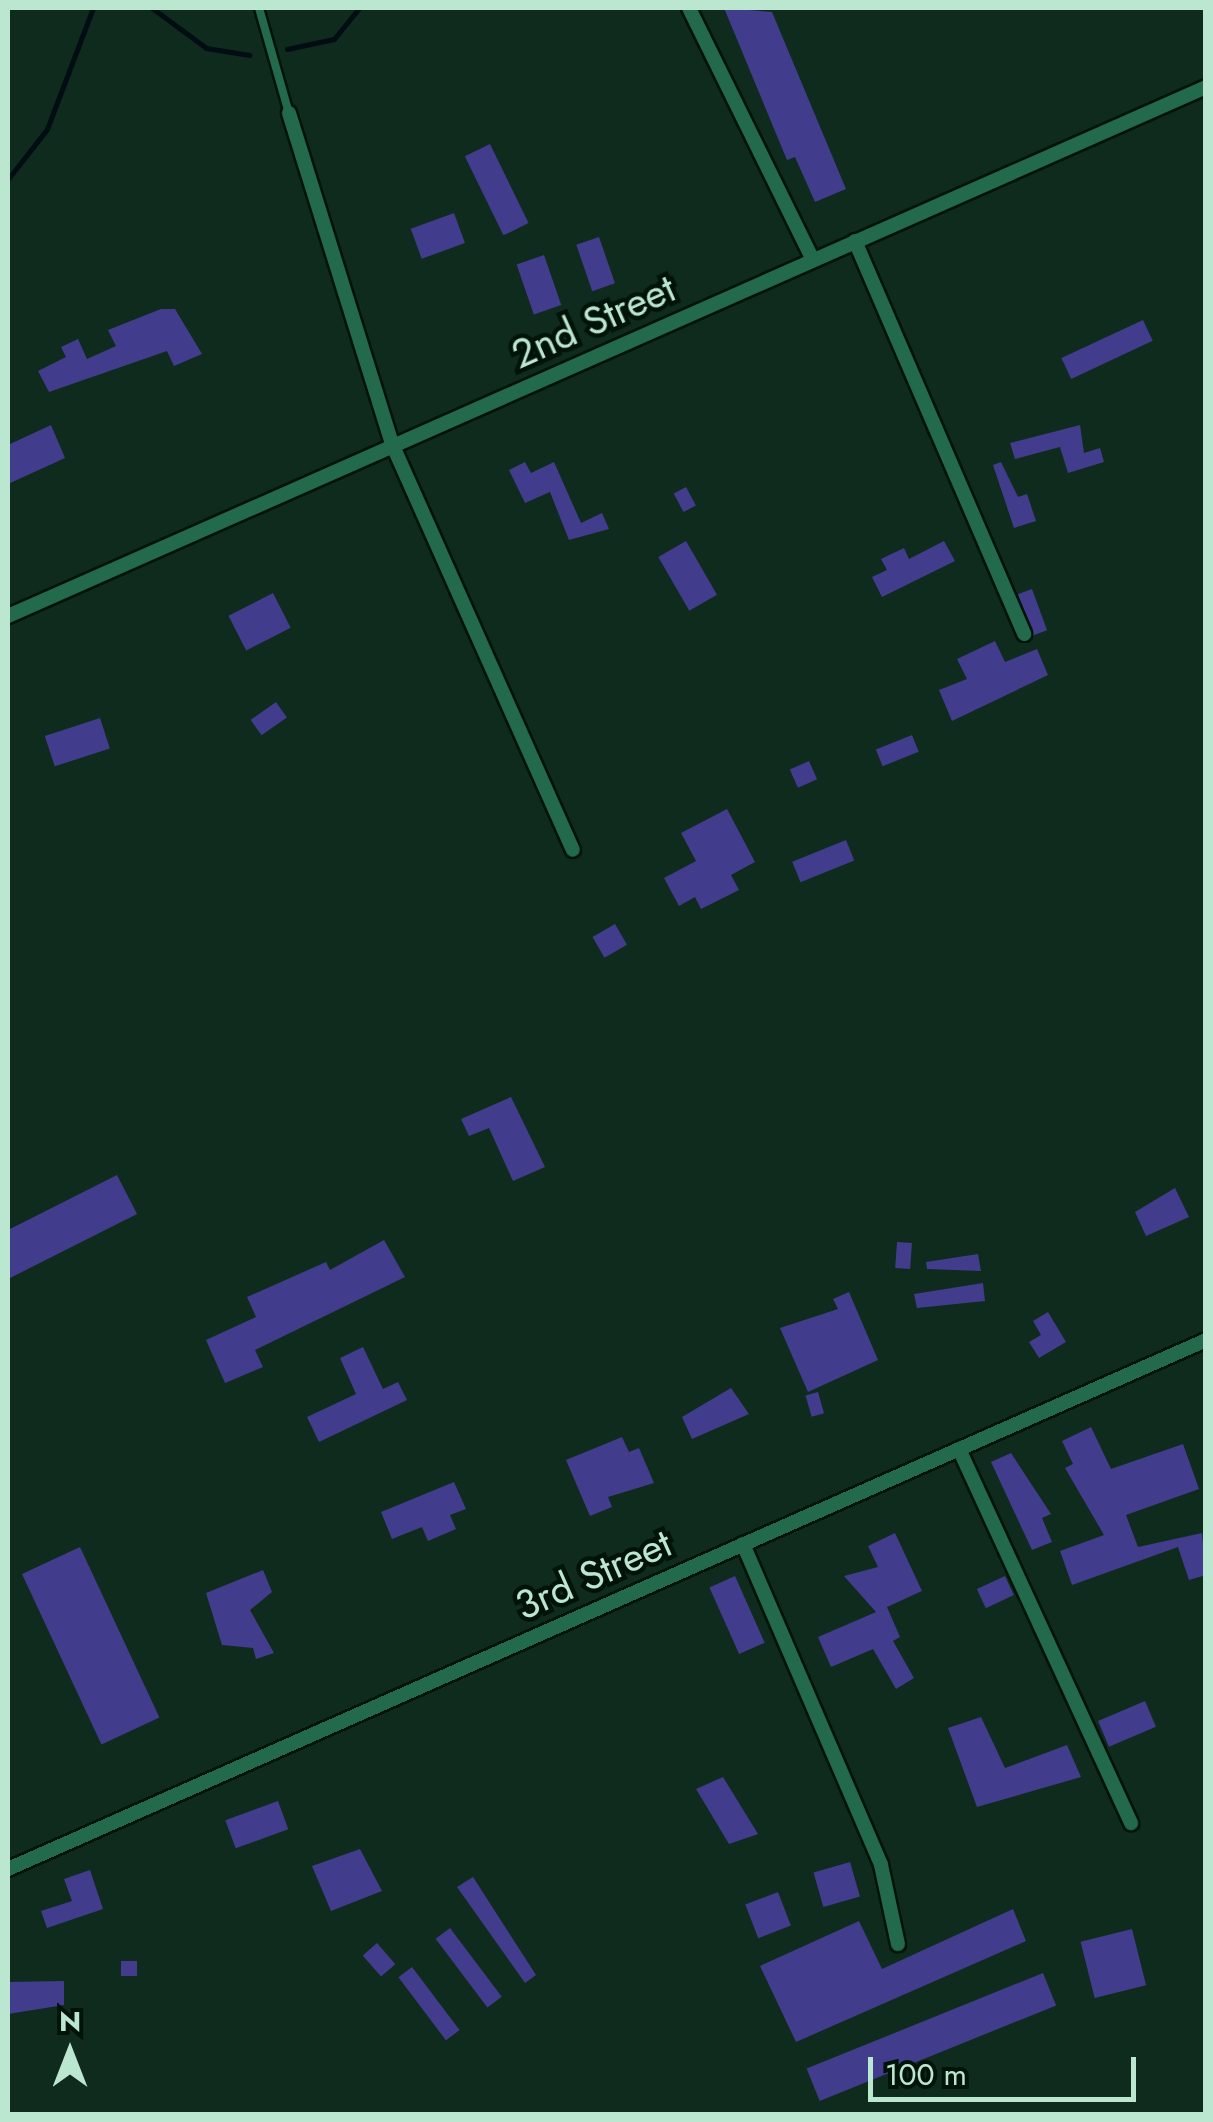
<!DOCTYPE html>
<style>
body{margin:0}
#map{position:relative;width:1213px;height:2122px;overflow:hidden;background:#0e2b1e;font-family:Jost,sans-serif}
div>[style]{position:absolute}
.stream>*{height:5px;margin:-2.5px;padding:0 2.5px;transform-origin:2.5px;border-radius:2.5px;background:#010d13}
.building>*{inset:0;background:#423c8d;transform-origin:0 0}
.roads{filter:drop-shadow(2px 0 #001308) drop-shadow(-2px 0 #001308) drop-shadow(0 2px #001308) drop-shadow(0 -2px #001308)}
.lane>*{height:8px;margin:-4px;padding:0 4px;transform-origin:4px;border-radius:4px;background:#236a4d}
.street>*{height:14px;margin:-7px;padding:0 7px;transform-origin:7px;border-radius:7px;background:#236a4d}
span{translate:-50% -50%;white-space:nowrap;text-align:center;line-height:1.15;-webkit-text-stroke:9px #001308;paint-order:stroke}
.street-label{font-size:40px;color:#bbe6d0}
.frame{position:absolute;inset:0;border:10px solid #bbe6d0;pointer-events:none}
.north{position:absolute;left:20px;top:2002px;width:100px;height:100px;-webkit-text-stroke:8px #001308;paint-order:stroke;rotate:0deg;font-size:28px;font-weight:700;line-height:40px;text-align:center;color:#bbe6d0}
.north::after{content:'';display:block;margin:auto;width:35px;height:45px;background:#bbe6d0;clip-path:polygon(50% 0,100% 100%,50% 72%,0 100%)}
.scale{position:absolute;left:868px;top:2057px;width:268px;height:45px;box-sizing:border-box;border:5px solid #bbe6d0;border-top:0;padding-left:12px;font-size:30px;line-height:35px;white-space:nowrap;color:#bbe6d0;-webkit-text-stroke:8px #001308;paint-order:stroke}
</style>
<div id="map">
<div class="stream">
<i style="left:152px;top:8px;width:67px;rotate:36.5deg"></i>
<i style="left:206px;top:48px;width:44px;rotate:9.2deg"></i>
<i style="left:287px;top:49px;width:48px;rotate:-12deg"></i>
<i style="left:334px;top:39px;width:40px;rotate:-51deg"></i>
<i style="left:8px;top:179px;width:63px;rotate:-52deg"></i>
<i style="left:47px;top:129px;width:129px;rotate:-69.2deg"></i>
</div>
<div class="building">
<i style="clip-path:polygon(724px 8px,772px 12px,846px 189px,815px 202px,795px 157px,787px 160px)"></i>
<i style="left:490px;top:144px;width:88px;height:28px;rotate:64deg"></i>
<i style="left:454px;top:213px;width:32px;height:46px;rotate:70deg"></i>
<i style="left:599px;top:237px;width:49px;height:24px;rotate:71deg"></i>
<i style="left:544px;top:255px;width:53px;height:29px;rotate:71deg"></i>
<i style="clip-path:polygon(161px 309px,175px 309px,202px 354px,174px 366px,167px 351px,49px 392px,38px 371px,66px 357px,61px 347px,78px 339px,87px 359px,116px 346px,108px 330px)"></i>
<i style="left:1143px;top:320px;width:23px;height:90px;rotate:65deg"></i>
<i style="clip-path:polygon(51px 425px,65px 458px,8px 484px,8px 445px)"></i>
<i style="clip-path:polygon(1080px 425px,1084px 453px,1100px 448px,1104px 462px,1068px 473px,1060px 447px,1015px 459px,1010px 443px)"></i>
<i style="clip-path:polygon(525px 462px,531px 473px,554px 462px,581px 523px,602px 513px,609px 529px,569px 540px,550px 492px,525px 503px,509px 470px)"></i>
<i style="clip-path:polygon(1001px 462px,1018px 497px,1027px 494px,1036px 521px,1014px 528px,993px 465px)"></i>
<i style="left:686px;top:487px;width:21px;height:14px;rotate:62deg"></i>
<i style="left:686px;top:541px;width:62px;height:32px;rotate:60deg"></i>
<i style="clip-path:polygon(944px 541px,955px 561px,882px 597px,872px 577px,887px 570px,881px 559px,904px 548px,909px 559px)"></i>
<i style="left:1032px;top:589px;width:44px;height:15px;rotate:70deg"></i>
<i style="left:273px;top:593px;width:39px;height:50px;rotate:63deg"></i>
<i style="clip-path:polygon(995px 641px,1005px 662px,1037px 649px,1048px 675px,952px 721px,939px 690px,967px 679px,957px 659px)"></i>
<i style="left:276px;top:702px;width:19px;height:31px;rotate:55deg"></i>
<i style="left:100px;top:718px;width:32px;height:58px;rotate:72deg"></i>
<i style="left:912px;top:735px;width:18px;height:39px;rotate:68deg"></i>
<i style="left:809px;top:761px;width:20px;height:21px;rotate:66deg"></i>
<i style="clip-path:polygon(727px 809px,755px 862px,731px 875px,739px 890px,701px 909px,695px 897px,679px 906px,664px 878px,696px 861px,681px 833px)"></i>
<i style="left:846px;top:840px;width:22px;height:58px;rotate:68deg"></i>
<i style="left:615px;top:924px;width:24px;height:26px;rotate:60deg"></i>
<i style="clip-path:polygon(511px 1097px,545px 1167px,513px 1181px,489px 1128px,469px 1136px,461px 1119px)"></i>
<i style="clip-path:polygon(117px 1175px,137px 1214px,8px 1279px,8px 1230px)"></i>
<i style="clip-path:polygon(1175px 1188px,1189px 1217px,1146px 1236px,1135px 1212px)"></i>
<i style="clip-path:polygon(384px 1240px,405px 1277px,255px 1350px,263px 1367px,225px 1383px,206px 1340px,256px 1317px,247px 1297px,326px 1262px,330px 1270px)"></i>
<i style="left:897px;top:1242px;width:15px;height:26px;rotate:4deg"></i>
<i style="clip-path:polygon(978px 1254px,981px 1271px,927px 1269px,926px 1262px)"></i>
<i style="clip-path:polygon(983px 1283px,985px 1301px,917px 1308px,914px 1294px)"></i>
<i style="clip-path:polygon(849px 1292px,878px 1360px,808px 1392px,780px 1328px,838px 1309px,833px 1299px)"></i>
<i style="clip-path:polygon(1048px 1312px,1066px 1342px,1039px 1358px,1029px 1342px,1041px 1335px,1033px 1321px)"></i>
<i style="clip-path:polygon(363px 1347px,383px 1389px,398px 1382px,407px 1400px,319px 1442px,307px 1417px,356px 1394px,340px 1358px)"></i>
<i style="clip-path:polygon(731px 1388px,749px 1414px,692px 1439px,682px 1417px)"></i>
<i style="left:818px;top:1392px;width:22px;height:13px;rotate:74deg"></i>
<i style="clip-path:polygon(1091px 1427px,1111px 1469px,1183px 1444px,1199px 1489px,1126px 1515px,1138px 1547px,1202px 1533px,1206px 1575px,1189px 1580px,1178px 1547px,1072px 1585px,1060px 1551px,1104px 1535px,1065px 1468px,1073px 1464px,1062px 1441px)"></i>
<i style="clip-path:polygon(622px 1437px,629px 1452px,639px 1448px,654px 1483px,608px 1497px,612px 1507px,590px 1516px,566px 1460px)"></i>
<i style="clip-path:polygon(1011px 1453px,1051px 1514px,1042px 1518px,1052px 1542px,1032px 1550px,991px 1462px)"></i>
<i style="clip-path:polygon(454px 1482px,466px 1509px,450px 1515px,456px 1529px,428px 1541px,422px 1527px,392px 1539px,381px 1512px)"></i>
<i style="clip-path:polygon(895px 1533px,922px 1591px,887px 1607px,900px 1637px,893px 1641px,914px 1678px,896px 1689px,873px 1649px,831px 1667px,818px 1637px,876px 1612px,844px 1576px,878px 1567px,868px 1546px)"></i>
<i style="left:80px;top:1547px;width:188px;height:64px;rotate:65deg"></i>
<i style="clip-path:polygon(263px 1570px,272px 1592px,250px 1610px,274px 1653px,256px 1659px,253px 1648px,222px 1645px,206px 1593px)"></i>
<i style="left:735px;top:1576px;width:73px;height:28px;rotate:66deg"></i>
<i style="left:1005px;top:1576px;width:21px;height:31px;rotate:65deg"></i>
<i style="left:1145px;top:1701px;width:28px;height:51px;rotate:67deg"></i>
<i style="clip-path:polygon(981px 1717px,1005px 1768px,1067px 1745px,1081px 1777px,977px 1807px,948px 1728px)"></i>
<i style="clip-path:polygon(723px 1777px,758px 1834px,729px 1844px,696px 1789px)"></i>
<i style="left:278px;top:1801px;width:30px;height:56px;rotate:70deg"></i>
<i style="clip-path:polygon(360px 1849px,382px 1891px,331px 1911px,312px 1866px)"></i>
<i style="left:850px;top:1862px;width:36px;height:38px;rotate:74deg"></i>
<i style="clip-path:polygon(90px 1870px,103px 1909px,47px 1928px,41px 1911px,72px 1901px,64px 1879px)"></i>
<i style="clip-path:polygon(473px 1877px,536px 1975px,525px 1983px,457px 1887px)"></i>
<i style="left:778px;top:1892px;width:36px;height:35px;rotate:69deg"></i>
<i style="clip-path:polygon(1013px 1909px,1026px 1941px,796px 2042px,760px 1966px,859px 1921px,882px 1969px)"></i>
<i style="left:450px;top:1928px;width:86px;height:18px;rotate:53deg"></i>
<i style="left:1132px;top:1929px;width:58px;height:53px;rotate:76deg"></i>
<i style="left:377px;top:1943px;width:28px;height:19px;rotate:49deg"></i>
<i style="left:137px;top:1961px;width:15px;height:16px;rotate:90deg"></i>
<i style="left:412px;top:1967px;width:79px;height:17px;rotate:53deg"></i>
<i style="left:1043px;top:1973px;width:35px;height:255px;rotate:68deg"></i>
<i style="clip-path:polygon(64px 1981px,64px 2005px,8px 2014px,8px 1982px)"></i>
</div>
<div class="roads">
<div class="lane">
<i style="left:259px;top:8px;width:109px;rotate:74.1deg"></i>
</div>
<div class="street">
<i style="left:689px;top:8px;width:279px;rotate:63.8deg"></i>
<i style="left:289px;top:113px;width:349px;rotate:72.7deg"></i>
<i style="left:393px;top:446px;width:442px;rotate:66deg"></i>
<i style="left:855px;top:241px;width:428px;rotate:66.7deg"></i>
<i style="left:8px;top:616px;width:1310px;rotate:-23.82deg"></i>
<i style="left:959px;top:1449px;width:412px;rotate:65.3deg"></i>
<i style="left:743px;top:1544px;width:349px;rotate:66.7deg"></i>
<i style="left:881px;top:1865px;width:81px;rotate:77.9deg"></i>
<i style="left:8px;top:1869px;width:1310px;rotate:-23.82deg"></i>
</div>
</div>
<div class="street-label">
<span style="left:593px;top:321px;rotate:-24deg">2nd Street</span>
<span style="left:593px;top:1574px;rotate:-24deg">3rd Street</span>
</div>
<div class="frame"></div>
<div class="north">N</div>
<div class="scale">100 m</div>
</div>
